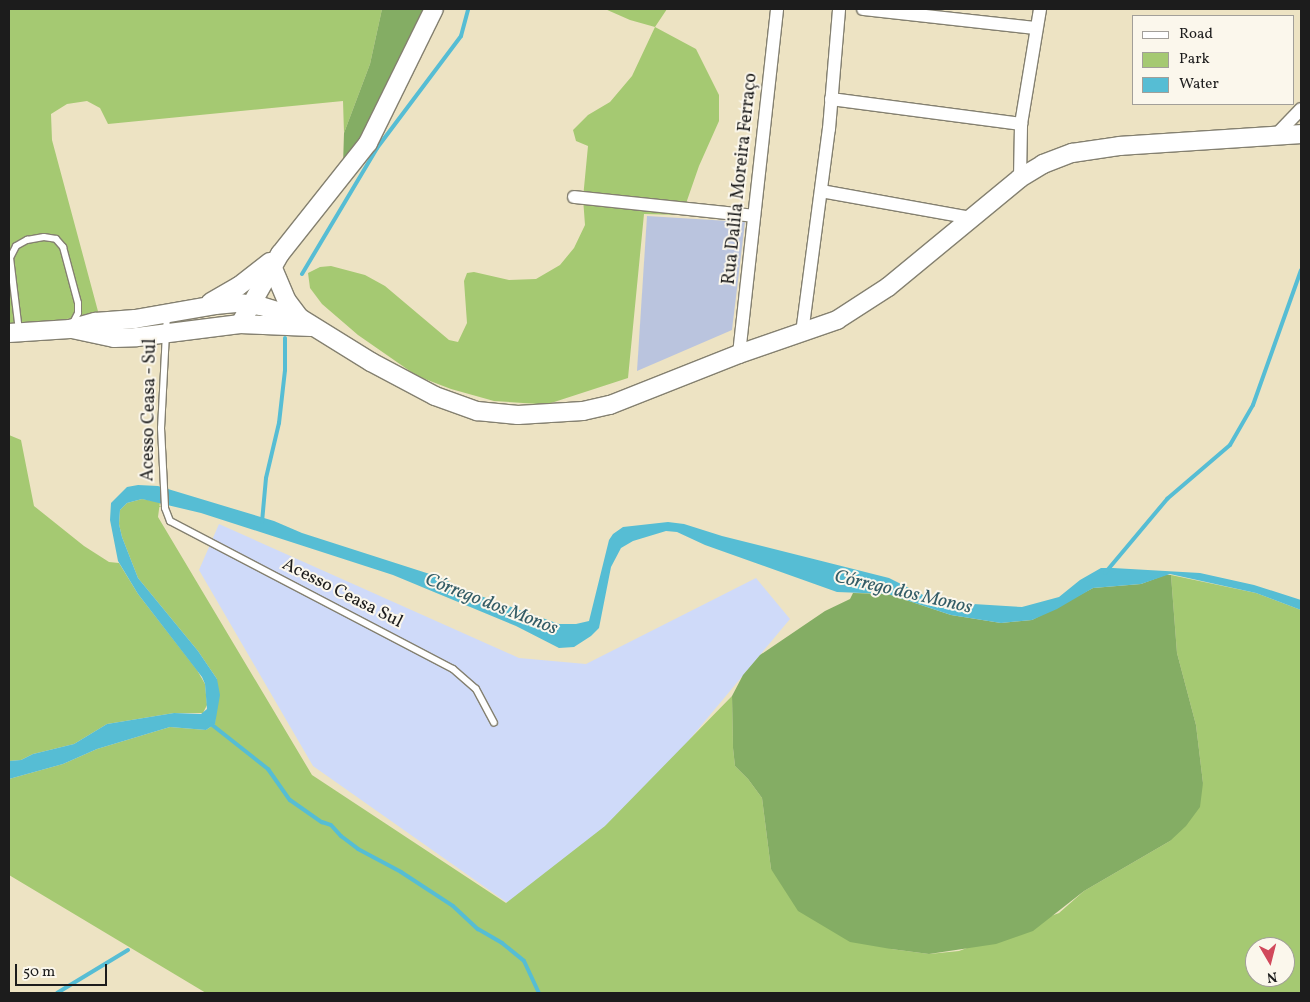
<!DOCTYPE html>
<meta charset="utf-8">
<style>
body{margin:0}
#map{position:relative;width:1310px;height:1002px;overflow:hidden;background:#ede3c3;font-family:Vollkorn,serif}
div>[style]{position:absolute}
.built>*{inset:0;background:#cfdaf9}
.industrial>*{inset:0;background:#bac4de}
.green>*{inset:0;background:#a5c972}
.forest>*{inset:0;background:#84ad64}
.water>*{inset:0;background:#56bdd4}
.stream>*{height:4px;margin:-2px;padding:0 2px;transform-origin:2px;border-radius:2px;background:#56bdd4}
.roads{filter:drop-shadow(1px 0 #848070) drop-shadow(-1px 0 #848070) drop-shadow(0 1px #848070) drop-shadow(0 -1px #848070)}
.lane>*{height:6px;margin:-3px;padding:0 3px;transform-origin:3px;border-radius:3px;background:#fff}
.street>*{height:12px;margin:-6px;padding:0 6px;transform-origin:6px;border-radius:6px;background:#fff}
.secondary>*{height:18px;margin:-9px;padding:0 9px;transform-origin:9px;border-radius:9px;background:#fff}
span{translate:-50% -50%;white-space:nowrap;text-align:center;line-height:1.15;-webkit-text-stroke:4px #fbf7ec;paint-order:stroke}
.street-label{font-size:18px;color:#1c1c1c}
.water-label{font-size:19px;color:#335c66;font-style:italic}
.frame{position:absolute;inset:0;border:10px solid #1c1c1c;pointer-events:none}
.legend{position:absolute;left:1132px;top:15px;width:162px;height:90px;box-sizing:border-box;background:#fbf7ec;border:1px solid #a29f99;margin:0;padding:6px 9px;list-style:none;font-size:15px;color:#1c1c1c}
.legend li{display:flex;align-items:center;gap:10px;height:25px}
.legend b{width:25px;border:1px solid #a29f99}
.north{position:absolute;left:1245px;top:937px;width:50px;height:50px;box-sizing:border-box;background:#fbf7ec;border:1px solid #a29f99;border-radius:50%;rotate:172deg;font-size:14px;font-weight:700;line-height:20px;text-align:center;color:#1c1c1c}
.north::after{content:'';display:block;margin:auto;width:18px;height:22px;background:#d1495b;clip-path:polygon(50% 0,100% 100%,50% 72%,0 100%)}
.scale{position:absolute;left:15px;top:964px;width:92px;height:22px;box-sizing:border-box;border:2px solid #1c1c1c;border-top:0;padding-left:6px;font-size:15px;line-height:18px;white-space:nowrap;color:#1c1c1c;-webkit-text-stroke:4px #fbf7ec;paint-order:stroke}
</style>
<div id="map">
<div class="built">
<i style="clip-path:polygon(219px 524px,519px 658px,586px 664px,756px 578px,790px 619px,610px 835px,519px 911px,313px 766px,199px 570px)"></i>
</div>
<div class="industrial">
<i style="clip-path:polygon(647px 216px,745px 222px,732px 330px,637px 371px)"></i>
</div>
<div class="green">
<i style="clip-path:polygon(9px 9px,382px 9px,370px 64px,344px 133px,343px 101px,108px 124px,100px 108px,87px 101px,67px 104px,51px 114px,52px 140px,99px 315px,9px 326px)"></i>
<i style="clip-path:polygon(605px 9px,667px 9px,655px 27px,696px 49px,719px 95px,719px 121px,699px 166px,682px 215px,644px 214px,628px 378px,548px 404px,538px 404px,494px 401px,451px 389px,417px 376px,358px 335px,322px 304px,310px 288px,308px 273px,320px 267px,331px 266px,365px 275px,385px 286px,449px 340px,458px 342px,467px 323px,464px 281px,467px 273px,474px 272px,509px 280px,536px 279px,560px 265px,574px 248px,585px 225px,583px 198px,588px 146px,576px 141px,573px 130px,588px 115px,610px 102px,632px 76px,655px 27px,630px 20px)"></i>
<i style="clip-path:polygon(9px 435px,21px 440px,34px 506px,84px 546px,109px 562px,119px 563px,138px 594px,197px 670px,205px 684px,207px 705px,203px 713px,174px 713px,107px 724px,74px 744px,33px 754px,21px 760px,9px 761px)"></i>
<i style="clip-path:polygon(evenodd,142px 499px,160px 502px,158px 517px,312px 775px,506px 903px,605px 826px,732px 696px,733px 748px,735px 766px,748px 779px,762px 798px,771px 869px,891px 949px,929px 954px,959px 951px,1059px 913px,1084px 891px,1170px 841px,1203px 783px,1196px 725px,1177px 653px,1171px 575px,1256px 593px,1301px 610px,1301px 993px,206px 993px,9px 875px,9px 779px,63px 764px,97px 749px,170px 727px,206px 730px,215px 724px,217px 679px,198px 651px,138px 578px,122px 537px,119px 524px,120px 510px,127px 503px,142px 499px,1255px 947px,1285px 947px,1285px 977px,1255px 977px,1255px 947px)"></i>
</div>
<div class="forest">
<i style="clip-path:polygon(382px 9px,428px 9px,351px 157px,343px 165px,344px 133px,370px 64px)"></i>
<i style="clip-path:polygon(1165px 575px,1171px 575px,1177px 653px,1196px 725px,1203px 783px,1200px 807px,1186px 826px,1170px 841px,1084px 891px,1033px 931px,996px 944px,929px 954px,891px 949px,850px 942px,798px 911px,771px 869px,762px 798px,748px 779px,735px 766px,733px 748px,732px 696px,743px 675px,760px 655px,825px 611px,850px 599px,853px 593px,888px 594px,951px 615px,1001px 623px,1032px 620px,1093px 588px,1141px 584px)"></i>
</div>
<div class="water">
<i style="clip-path:polygon(138px 485px,158px 486px,274px 521px,302px 533px,439px 577px,475px 594px,559px 624px,576px 624px,589px 621px,609px 540px,613px 534px,623px 527px,668px 522px,684px 524px,722px 536px,889px 578px,927px 597px,957px 603px,1022px 607px,1059px 597px,1080px 580px,1101px 568px,1113px 568px,1200px 573px,1254px 585px,1301px 600px,1301px 610px,1256px 593px,1170px 574px,1141px 584px,1093px 588px,1057px 609px,1032px 620px,1001px 623px,951px 615px,888px 594px,837px 592px,705px 545px,677px 532px,666px 531px,633px 541px,621px 548px,611px 567px,599px 628px,591px 636px,574px 647px,559px 648px,516px 626px,393px 575px,201px 513px,142px 499px,127px 503px,120px 510px,119px 524px,122px 537px,138px 578px,198px 651px,217px 679px,220px 695px,215px 724px,206px 730px,170px 727px,97px 749px,63px 764px,9px 779px,9px 761px,21px 760px,33px 754px,74px 744px,107px 724px,174px 713px,201px 714px,207px 709px,205px 684px,202px 677px,138px 594px,118px 561px,110px 520px,111px 503px,127px 487px)"></i>
</div>
<div class="stream">
<i style="left:302px;top:274px;width:147px;rotate:-59.2deg"></i>
<i style="left:377px;top:148px;width:140px;rotate:-53.1deg"></i>
<i style="left:461px;top:36px;width:28px;rotate:-75deg"></i>
<i style="left:262px;top:522px;width:44px;rotate:-84.8deg"></i>
<i style="left:266px;top:478px;width:57px;rotate:-76.7deg"></i>
<i style="left:279px;top:423px;width:53px;rotate:-83.5deg"></i>
<i style="left:285px;top:370px;width:32px;rotate:-90deg"></i>
<i style="left:1105px;top:573px;width:97px;rotate:-50deg"></i>
<i style="left:1167px;top:499px;width:83px;rotate:-40.6deg"></i>
<i style="left:1230px;top:445px;width:46px;rotate:-60.1deg"></i>
<i style="left:1253px;top:405px;width:143px;rotate:-70.4deg"></i>
<i style="left:211px;top:724px;width:73px;rotate:38.3deg"></i>
<i style="left:268px;top:769px;width:38px;rotate:55deg"></i>
<i style="left:290px;top:800px;width:39px;rotate:35deg"></i>
<i style="left:322px;top:822px;width:9px;rotate:18deg"></i>
<i style="left:331px;top:825px;width:15px;rotate:48deg"></i>
<i style="left:341px;top:836px;width:21px;rotate:37deg"></i>
<i style="left:358px;top:849px;width:49px;rotate:28.1deg"></i>
<i style="left:401px;top:872px;width:62px;rotate:33.2deg"></i>
<i style="left:453px;top:906px;width:34px;rotate:43deg"></i>
<i style="left:478px;top:929px;width:28px;rotate:30deg"></i>
<i style="left:502px;top:943px;width:28px;rotate:39deg"></i>
<i style="left:524px;top:961px;width:35px;rotate:65deg"></i>
<i style="left:57px;top:993px;width:83px;rotate:-31.2deg"></i>
</div>
<div class="roads">
<div class="lane">
<i style="left:167px;top:314px;width:114px;rotate:93deg"></i>
<i style="left:161px;top:428px;width:80px;rotate:87.1deg"></i>
<i style="left:165px;top:508px;width:14px;rotate:69deg"></i>
<i style="left:170px;top:521px;width:319px;rotate:27.6deg"></i>
<i style="left:453px;top:669px;width:30px;rotate:41deg"></i>
<i style="left:476px;top:689px;width:38px;rotate:62deg"></i>
<i style="left:19px;top:331px;width:74px;rotate:-97deg"></i>
<i style="left:10px;top:258px;width:13px;rotate:-63deg"></i>
<i style="left:16px;top:246px;width:13px;rotate:-29deg"></i>
<i style="left:27px;top:240px;width:17px;rotate:-10deg"></i>
<i style="left:44px;top:237px;width:12px;rotate:9deg"></i>
<i style="left:56px;top:239px;width:11px;rotate:49deg"></i>
<i style="left:63px;top:247px;width:58px;rotate:75deg"></i>
<i style="left:78px;top:303px;width:10px;rotate:90deg"></i>
<i style="left:78px;top:313px;width:13px;rotate:117deg"></i>
</div>
<div class="street">
<i style="left:863px;top:9px;width:174px;rotate:6.3deg"></i>
<i style="left:831px;top:99px;width:192px;rotate:7.5deg"></i>
<i style="left:1276px;top:135px;width:36px;rotate:-46deg"></i>
<i style="left:1020px;top:178px;width:54px;rotate:-88.9deg"></i>
<i style="left:1021px;top:124px;width:117px;rotate:-80.6deg"></i>
<i style="left:821px;top:191px;width:152px;rotate:10.2deg"></i>
<i style="left:574px;top:197px;width:181px;rotate:6deg"></i>
<i style="left:802px;top:333px;width:206px;rotate:-82.5deg"></i>
<i style="left:829px;top:129px;width:120px;rotate:-85.2deg"></i>
<i style="left:739px;top:354px;width:347px;rotate:-83.7deg"></i>
</div>
<div class="secondary">
<i style="left:272px;top:266px;width:38px;rotate:67deg"></i>
<i style="left:287px;top:301px;width:21px;rotate:53deg"></i>
<i style="left:211px;top:302px;width:32px;rotate:-30deg"></i>
<i style="left:239px;top:286px;width:39px;rotate:-38deg"></i>
<i style="left:240px;top:324px;width:81px;rotate:-60.3deg"></i>
<i style="left:280px;top:254px;width:142px;rotate:-51.6deg"></i>
<i style="left:368px;top:143px;width:149px;rotate:-63.8deg"></i>
<i style="left:72px;top:329px;width:43px;rotate:12.1deg"></i>
<i style="left:114px;top:338px;width:23px;rotate:-2deg"></i>
<i style="left:137px;top:337px;width:104px;rotate:-7.2deg"></i>
<i style="left:240px;top:324px;width:71px;rotate:2.4deg"></i>
<i style="left:9px;top:333px;width:61px;rotate:-3.8deg"></i>
<i style="left:70px;top:329px;width:26px;rotate:-16deg"></i>
<i style="left:95px;top:322px;width:40px;rotate:-4.3deg"></i>
<i style="left:135px;top:319px;width:81px;rotate:-9.9deg"></i>
<i style="left:215px;top:305px;width:24px;rotate:-5deg"></i>
<i style="left:239px;top:303px;width:22px;rotate:8deg"></i>
<i style="left:261px;top:306px;width:41px;rotate:17.1deg"></i>
<i style="left:300px;top:318px;width:84px;rotate:31.8deg"></i>
<i style="left:371px;top:362px;width:72px;rotate:28deg"></i>
<i style="left:435px;top:396px;width:45px;rotate:19.7deg"></i>
<i style="left:477px;top:411px;width:41px;rotate:5.6deg"></i>
<i style="left:518px;top:415px;width:65px;rotate:-3.5deg"></i>
<i style="left:583px;top:411px;width:28px;rotate:-13deg"></i>
<i style="left:610px;top:405px;width:139px;rotate:-21.6deg"></i>
<i style="left:739px;top:354px;width:104px;rotate:-19.1deg"></i>
<i style="left:837px;top:320px;width:61px;rotate:-32.9deg"></i>
<i style="left:888px;top:287px;width:171px;rotate:-39.5deg"></i>
<i style="left:1020px;top:178px;width:27px;rotate:-31deg"></i>
<i style="left:1043px;top:164px;width:31px;rotate:-21deg"></i>
<i style="left:1072px;top:153px;width:49px;rotate:-8.3deg"></i>
<i style="left:1120px;top:146px;width:181px;rotate:-3.8deg"></i>
</div>
</div>
<div class="street-label">
<span style="left:741px;top:179px;rotate:-84deg">Rua Dalila Moreira Ferraço</span>
<span style="left:150px;top:410px;rotate:-89deg">Acesso Ceasa - Sul</span>
<span style="left:342px;top:594px;rotate:27deg">Acesso Ceasa Sul</span>
</div>
<div class="water-label">
<span style="left:903px;top:593px;rotate:13deg">Córrego dos Monos</span>
<span style="left:491px;top:605px;rotate:21deg">Córrego dos Monos</span>
</div>
<div class="frame"></div>
<ul class="legend">
<li><b style="height:6px;background:#fff"></b>Road</li>
<li><b style="height:14px;background:#a5c972"></b>Park</li>
<li><b style="height:14px;background:#56bdd4"></b>Water</li>
</ul>
<div class="north">N</div>
<div class="scale">50 m</div>
</div>
